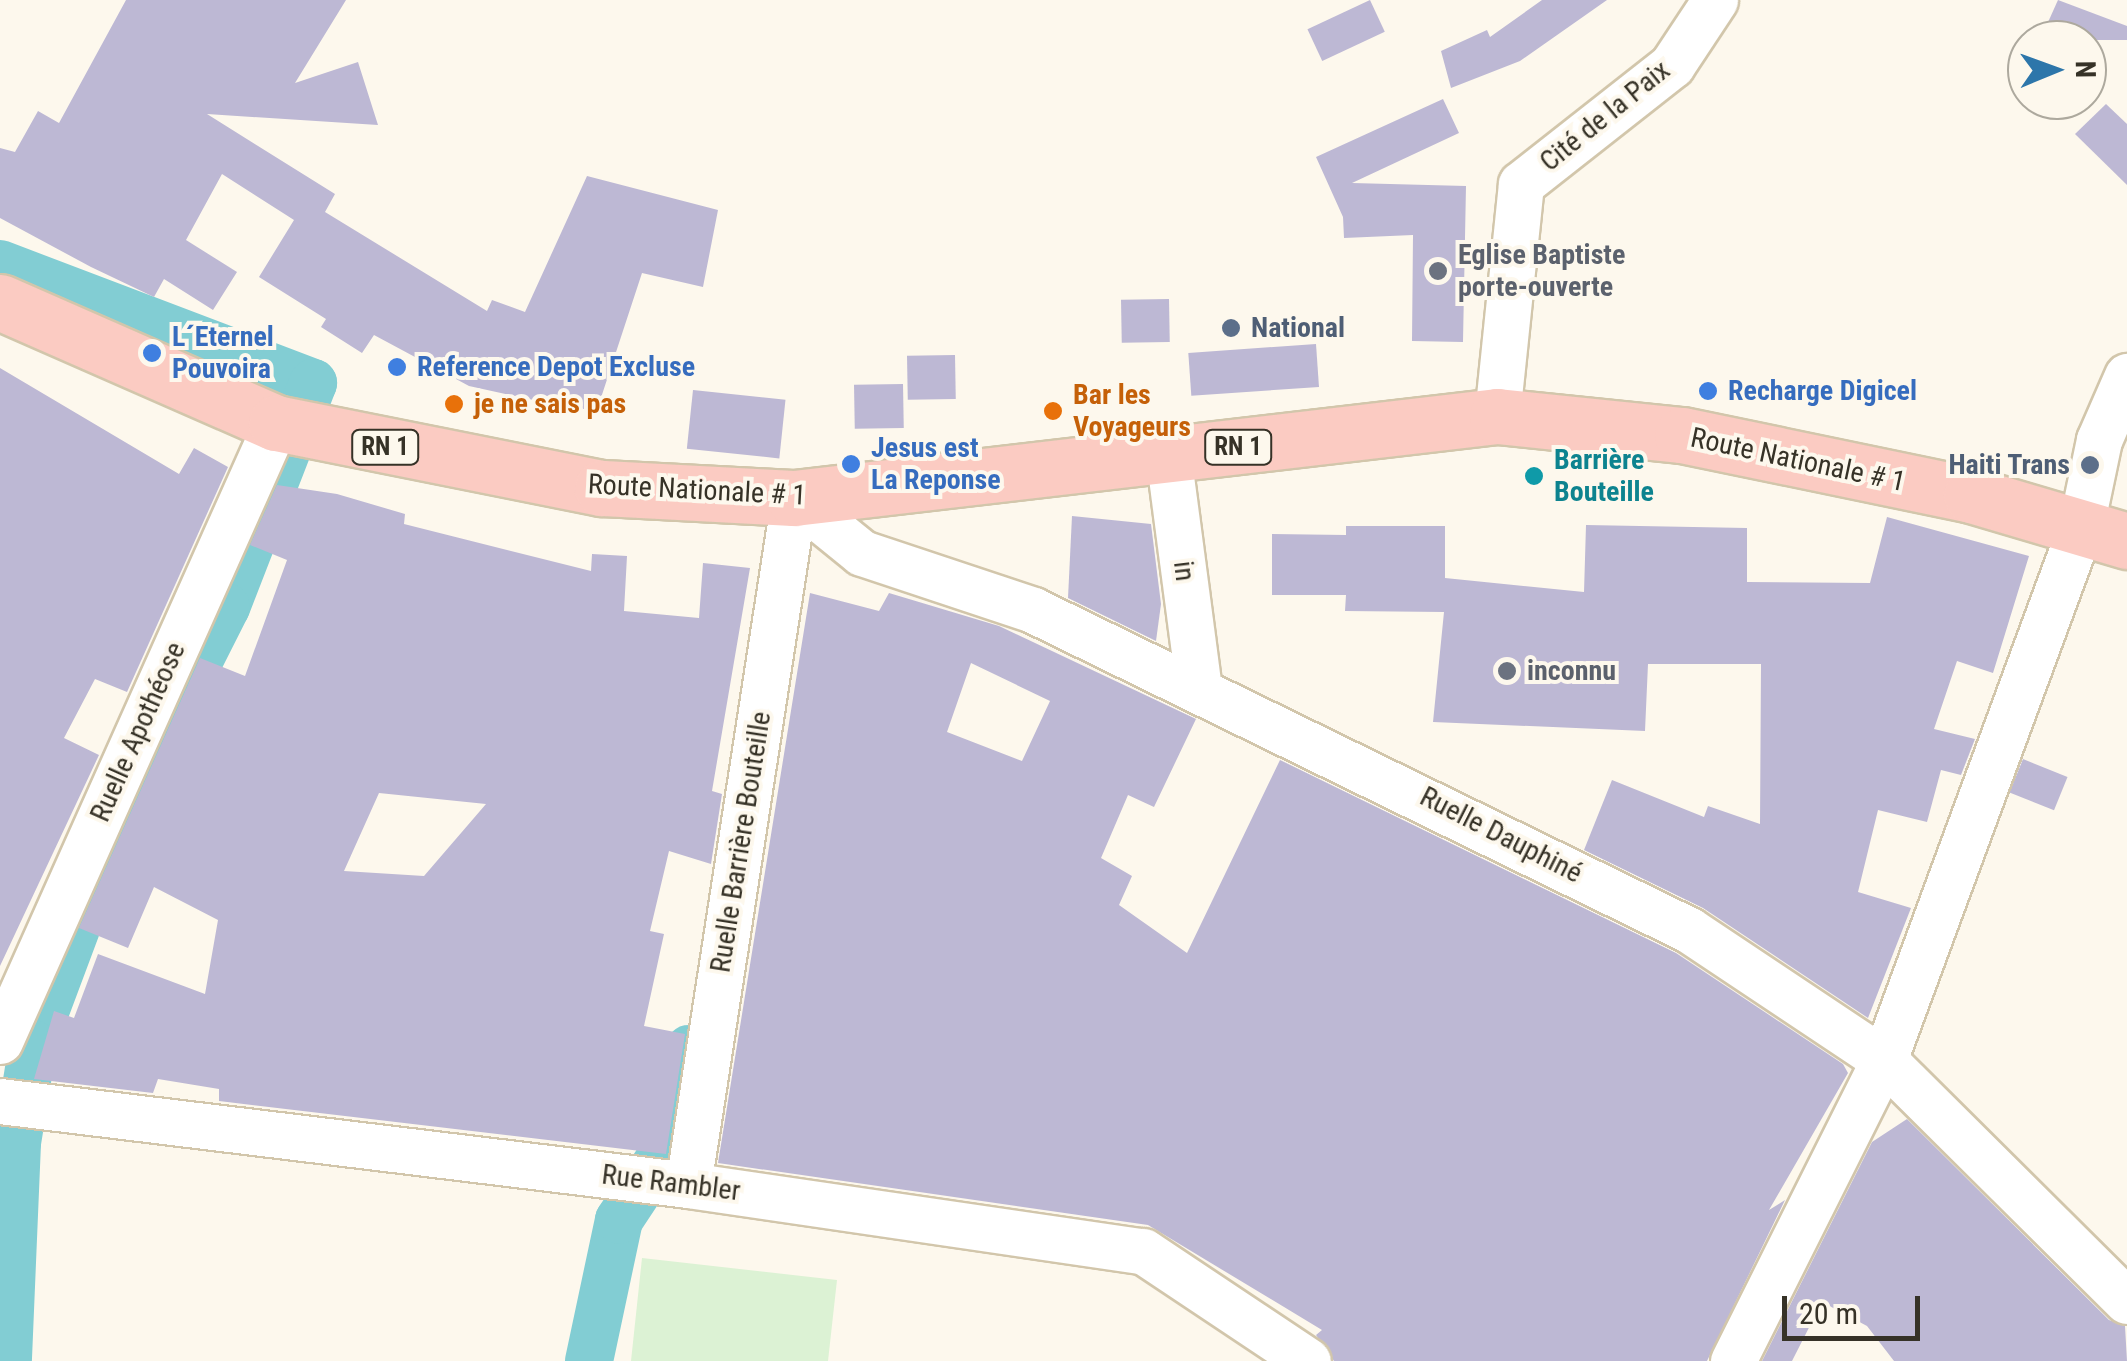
<!DOCTYPE html>
<meta charset="utf-8">
<style>
body{margin:0}
#map{position:relative;width:2127px;height:1361px;overflow:hidden;background:#fdf8ed;font-family:"Roboto Condensed",sans-serif}
div>[style]{position:absolute}
.green>*{inset:0;background:#dcf2d4}
.canal>*{height:48px;margin:-24px;padding:0 24px;transform-origin:24px;border-radius:24px;background:#82cdd3}
.building>*{inset:0;background:#bdb8d4;transform-origin:0 0}
.roads{filter:drop-shadow(2px 0 #d2c6ab) drop-shadow(-2px 0 #d2c6ab) drop-shadow(0 2px #d2c6ab) drop-shadow(0 -2px #d2c6ab)}
.minor>*{height:45px;margin:-22.5px;padding:0 22.5px;transform-origin:22.5px;border-radius:22.5px;background:#fff}
.major>*{height:55px;margin:-27.5px;padding:0 27.5px;transform-origin:27.5px;border-radius:27.5px;background:#fbcbc2}
.dots>*{width:28px;height:28px;translate:-50% -50%;box-sizing:border-box;border:5px solid #fdf8ed;border-radius:50%}
span{translate:-50% -50%;white-space:nowrap;text-align:center;line-height:1.15;-webkit-text-stroke:8px #fdf8ed;paint-order:stroke}
.shield-label span{padding:2px 8px;background:#fdf8ed;border:2px solid;border-radius:8px;-webkit-text-stroke-width:0}
.shield-label{font-size:25px;color:#363227;font-weight:700}
.street-label{font-size:28px;color:#363227}
.worship-label{font-size:28px;color:#5b616d;font-weight:700}
.left{translate:0 -50%;text-align:left}
.service-label{font-size:28px;color:#4e5e75;font-weight:700}
.right{translate:-100% -50%;text-align:right}
.shop-label{font-size:28px;color:#366cbe;font-weight:700}
.food-label{font-size:28px;color:#c56008;font-weight:700}
.culture-label{font-size:28px;color:#0d838f;font-weight:700}
.north{position:absolute;left:2007px;top:20px;width:100px;height:100px;box-sizing:border-box;background:#fdf8ed;border:2px solid #ada99e;border-radius:50%;rotate:89deg;font-size:28px;font-weight:700;line-height:40px;text-align:center;color:#363227}
.north::after{content:'';display:block;margin:auto;width:35px;height:45px;background:#2d76aa;clip-path:polygon(50% 0,100% 100%,50% 72%,0 100%)}
.scale{position:absolute;left:1782px;top:1296px;width:138px;height:45px;box-sizing:border-box;border:5px solid #363227;border-top:0;padding-left:12px;font-size:30px;line-height:35px;white-space:nowrap;color:#363227;-webkit-text-stroke:8px #fdf8ed;paint-order:stroke}
</style>
<div id="map">
<div class="green">
<i style="clip-path:polygon(642px 1258px,837px 1280px,828px 1361px,631px 1361px)"></i>
</div>
<div class="canal">
<i style="left:0;top:264px;width:335px;rotate:20.8deg"></i>
<i style="left:313px;top:383px;width:240px;rotate:111.2deg"></i>
<i style="left:226px;top:607px;width:255px;rotate:116.8deg"></i>
<i style="left:111px;top:835px;width:223px;rotate:110.5deg"></i>
<i style="left:33px;top:1044px;width:100px;rotate:99.2deg"></i>
<i style="left:17px;top:1143px;width:218px;rotate:92.4deg"></i>
<i style="left:589px;top:1361px;width:144px;rotate:-78deg"></i>
<i style="left:619px;top:1220px;width:92px;rotate:-56.5deg"></i>
<i style="left:670px;top:1143px;width:96px;rotate:-78.6deg"></i>
</div>
<div class="building">
<i style="clip-path:polygon(126px 0,346px 0,295px 83px,358px 62px,378px 125px,207px 114px,335px 194px,325px 212px,487px 311px,492px 300px,525px 312px,587px 176px,718px 210px,703px 287px,642px 273px,596px 413px,540px 395px,538px 401px,469px 386px,374px 335px,362px 353px,321px 327px,326px 319px,259px 277px,294px 220px,222px 174px,186px 240px,237px 272px,213px 310px,164px 279px,154px 297px,91px 267px,0 218px,0 148px,15px 152px,38px 111px,59px 123px)"></i>
<i style="left:1370px;top:0;width:35px;height:69px;rotate:65deg"></i>
<i style="clip-path:polygon(1542px 0,1607px 0,1520px 61px,1451px 88px,1441px 51px,1487px 30px,1490px 37px)"></i>
<i style="clip-path:polygon(2058px 0,2127px 26px,2127px 40px,2040px 40px)"></i>
<i style="clip-path:polygon(1443px 99px,1459px 133px,1352px 183px,1466px 186px,1463px 342px,1412px 341px,1413px 235px,1344px 238px,1343px 217px,1316px 157px)"></i>
<i style="clip-path:polygon(2106px 104px,2127px 124px,2127px 185px,2075px 134px)"></i>
<i style="left:1169px;top:299px;width:43px;height:48px;rotate:89deg"></i>
<i style="left:1316px;top:344px;width:43px;height:128px;rotate:86deg"></i>
<i style="left:955px;top:355px;width:44px;height:48px;rotate:89deg"></i>
<i style="clip-path:polygon(0 368px,179px 474px,194px 448px,228px 467px,127px 692px,95px 679px,64px 738px,99px 755px,0 966px)"></i>
<i style="left:903px;top:384px;width:44px;height:49px;rotate:89deg"></i>
<i style="left:693px;top:390px;width:93px;height:59px;rotate:6deg"></i>
<i style="clip-path:polygon(evenodd,277px 485px,337px 494px,405px 514px,404px 524px,591px 571px,592px 554px,627px 556px,624px 611px,699px 618px,703px 563px,750px 568px,712px 791px,722px 794px,711px 864px,669px 851px,650px 931px,664px 934px,644px 1026px,685px 1034px,666px 1154px,219px 1101px,219px 1089px,158px 1079px,153px 1093px,34px 1079px,54px 1011px,74px 1018px,98px 954px,205px 994px,218px 920px,154px 887px,128px 948px,79px 928px,200px 658px,245px 676px,287px 560px,250px 545px,277px 485px,379px 793px,486px 804px,424px 876px,344px 871px,379px 793px)"></i>
<i style="clip-path:polygon(1072px 516px,1151px 524px,1161px 604px,1156px 641px,1068px 598px)"></i>
<i style="clip-path:polygon(1887px 517px,2029px 556px,1993px 673px,1957px 661px,1934px 729px,1975px 739px,1961px 775px,1941px 770px,1927px 822px,1878px 810px,1858px 892px,1911px 908px,1868px 1018px,1703px 908px,1584px 850px,1612px 780px,1704px 817px,1708px 806px,1760px 824px,1761px 664px,1648px 664px,1645px 731px,1433px 722px,1444px 612px,1345px 611px,1346px 595px,1272px 595px,1272px 534px,1346px 535px,1346px 526px,1445px 526px,1445px 578px,1584px 592px,1586px 525px,1747px 528px,1747px 582px,1870px 583px)"></i>
<i style="clip-path:polygon(evenodd,810px 593px,879px 611px,889px 593px,999px 626px,1196px 719px,1154px 807px,1128px 795px,1101px 858px,1132px 876px,1119px 905px,1187px 953px,1280px 760px,1676px 953px,1843px 1064px,1848px 1073px,1769px 1210px,1785px 1200px,1707px 1361px,1334px 1361px,1316px 1335px,1322px 1330px,1148px 1225px,718px 1163px,810px 593px,971px 663px,1050px 701px,1022px 761px,947px 732px,971px 663px)"></i>
<i style="left:2023px;top:759px;width:48px;height:36px;rotate:22deg"></i>
<i style="clip-path:polygon(1907px 1119px,2109px 1320px,2125px 1326px,2127px 1361px,1894px 1361px,1867px 1326px,1822px 1302px,1792px 1361px,1762px 1361px,1872px 1142px)"></i>
</div>
<div class="roads">
<div class="minor">
<i style="left:1497px;top:416px;width:233px;rotate:-84.1deg"></i>
<i style="left:1521px;top:184px;width:192px;rotate:-38.2deg"></i>
<i style="left:1672px;top:65px;width:78px;rotate:-56.5deg"></i>
<i style="left:1168px;top:454px;width:236px;rotate:82.5deg"></i>
<i style="left:794px;top:498px;width:87px;rotate:39deg"></i>
<i style="left:862px;top:553px;width:180px;rotate:18.4deg"></i>
<i style="left:1033px;top:610px;width:730px;rotate:26deg"></i>
<i style="left:1689px;top:930px;width:234px;rotate:33.7deg"></i>
<i style="left:1884px;top:1060px;width:342px;rotate:44.8deg"></i>
<i style="left:0;top:1041px;width:677px;rotate:-65.93deg"></i>
<i style="left:0;top:1101px;width:693px;rotate:6.96deg"></i>
<i style="left:688px;top:1185px;width:460px;rotate:8.3deg"></i>
<i style="left:1143px;top:1251px;width:198px;rotate:33.7deg"></i>
<i style="left:688px;top:1185px;width:695px;rotate:-81.23deg"></i>
<i style="left:1733px;top:1361px;width:337px;rotate:-63.4deg"></i>
<i style="left:1884px;top:1060px;width:569px;rotate:-69.75deg"></i>
<i style="left:2081px;top:526px;width:88px;rotate:-78.2deg"></i>
<i style="left:2099px;top:440px;width:70px;rotate:-66.4deg"></i>
</div>
<div class="major">
<i style="left:0;top:302px;width:301px;rotate:23.7deg"></i>
<i style="left:276px;top:423px;width:332px;rotate:11.3deg"></i>
<i style="left:602px;top:488px;width:192px;rotate:3deg"></i>
<i style="left:794px;top:498px;width:708px;rotate:-6.65deg"></i>
<i style="left:1497px;top:416px;width:186px;rotate:5.9deg"></i>
<i style="left:1682px;top:435px;width:295px;rotate:11.7deg"></i>
<i style="left:1971px;top:495px;width:163px;rotate:16.4deg"></i>
</div>
</div>
<div class="dots">
<i style="left:1438px;top:271px;background:#6b7280"></i>
<i style="left:1231px;top:328px;background:#5c6f8a"></i>
<i style="left:152px;top:353px;background:#3f7fe0"></i>
<i style="left:397px;top:367px;background:#3f7fe0"></i>
<i style="left:1708px;top:391px;background:#3f7fe0"></i>
<i style="left:454px;top:404px;background:#e8710a"></i>
<i style="left:1053px;top:411px;background:#e8710a"></i>
<i style="left:851px;top:464px;background:#3f7fe0"></i>
<i style="left:2090px;top:465px;background:#5c6f8a"></i>
<i style="left:1534px;top:476px;background:#0f9aa8"></i>
<i style="left:1507px;top:671px;background:#6b7280"></i>
</div>
<div class="shield-label">
<span style="left:385px;top:447px">RN 1</span>
<span style="left:1238px;top:447px">RN 1</span>
</div>
<div class="street-label">
<span style="left:1605px;top:116px;rotate:-39deg">Cité de la Paix</span>
<span style="left:1798px;top:460px;rotate:12deg">Route Nationale # 1</span>
<span style="left:697px;top:490px;rotate:3deg">Route Nationale # 1</span>
<span style="left:1184px;top:571px;rotate:83deg">in</span>
<span style="left:138px;top:732px;rotate:-66deg">Ruelle Apothéose</span>
<span style="left:1501px;top:835px;rotate:27deg">Ruelle Dauphiné</span>
<span style="left:741px;top:842px;rotate:-81deg">Ruelle Barrière Bouteille</span>
<span style="left:671px;top:1183px;rotate:7deg">Rue Rambler</span>
</div>
<div class="worship-label">
<span class="left" style="left:1458px;top:271px">Eglise Baptiste<br>porte-ouverte</span>
<span class="left" style="left:1527px;top:671px">inconnu</span>
</div>
<div class="service-label">
<span class="left" style="left:1251px;top:328px">National</span>
<span class="right" style="left:2070px;top:465px">Haiti Trans</span>
</div>
<div class="shop-label">
<span class="left" style="left:172px;top:353px">L´Eternel<br>Pouvoira</span>
<span class="left" style="left:417px;top:367px">Reference Depot Excluse</span>
<span class="left" style="left:1728px;top:391px">Recharge Digicel</span>
<span class="left" style="left:871px;top:464px">Jesus est<br>La Reponse</span>
</div>
<div class="food-label">
<span class="left" style="left:1073px;top:411px">Bar les<br>Voyageurs</span>
<span class="left" style="left:474px;top:404px">je ne sais pas</span>
</div>
<div class="culture-label">
<span class="left" style="left:1554px;top:476px">Barrière<br>Bouteille</span>
</div>
<div class="north">N</div>
<div class="scale">20 m</div>
</div>
